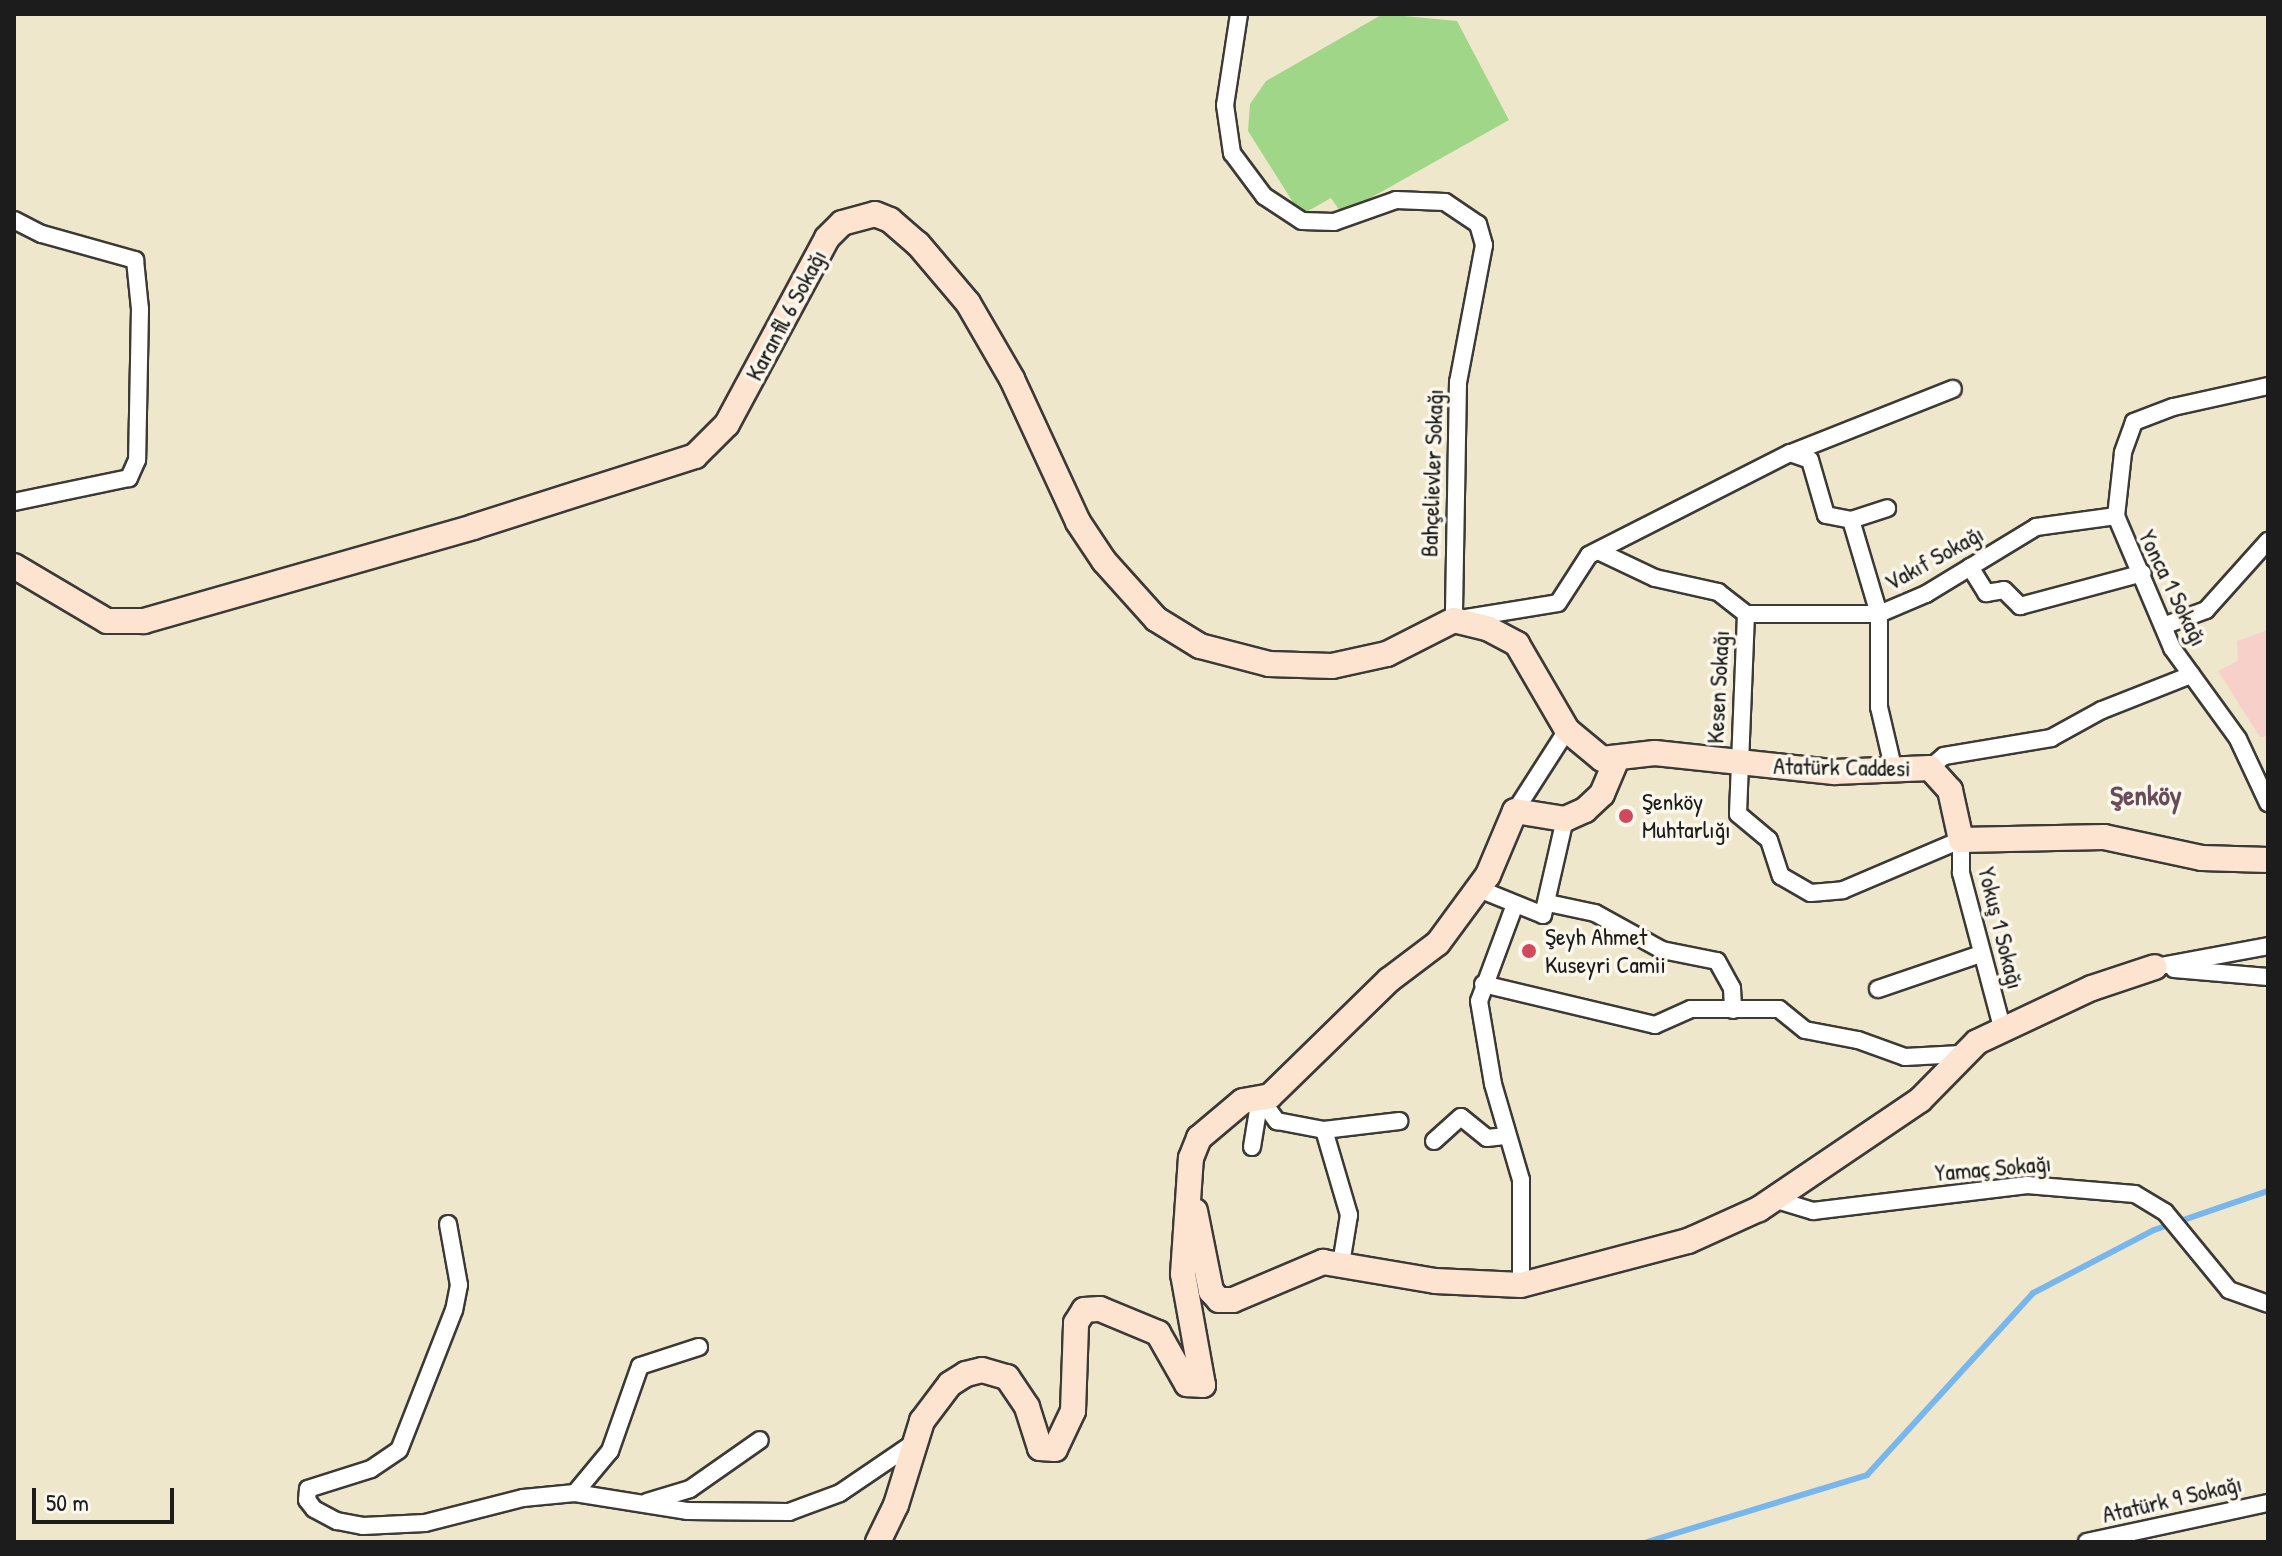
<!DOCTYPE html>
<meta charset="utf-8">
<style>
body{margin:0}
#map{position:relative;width:2282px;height:1556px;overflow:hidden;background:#efe7cc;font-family:"Patrick Hand",sans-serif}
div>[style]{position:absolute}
.built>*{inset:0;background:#f7d0ca}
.green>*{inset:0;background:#a0d687}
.stream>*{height:6px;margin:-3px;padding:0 3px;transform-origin:3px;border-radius:3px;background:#79b6ec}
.roads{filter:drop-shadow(2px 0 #3c3a36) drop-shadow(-2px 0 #3c3a36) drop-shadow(0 2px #3c3a36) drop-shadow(0 -2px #3c3a36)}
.street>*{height:16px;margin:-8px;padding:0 8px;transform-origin:8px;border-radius:8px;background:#fff}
.secondary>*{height:24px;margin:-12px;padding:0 12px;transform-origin:12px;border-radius:12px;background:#fde4d1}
.dots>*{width:22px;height:22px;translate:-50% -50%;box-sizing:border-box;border:4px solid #fbf7ec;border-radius:50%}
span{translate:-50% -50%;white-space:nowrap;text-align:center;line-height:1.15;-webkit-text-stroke:7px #fbf7ec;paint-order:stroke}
.street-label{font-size:24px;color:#1c1c1c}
.poi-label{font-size:24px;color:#1c1c1c}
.left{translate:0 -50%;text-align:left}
.quarter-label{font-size:28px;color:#674c59;font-weight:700}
.frame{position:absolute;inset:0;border:16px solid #1c1c1c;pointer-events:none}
.scale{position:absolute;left:32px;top:1488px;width:142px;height:36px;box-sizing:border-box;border:4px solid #1c1c1c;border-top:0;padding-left:10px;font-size:24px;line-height:28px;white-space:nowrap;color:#1c1c1c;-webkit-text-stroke:6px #fbf7ec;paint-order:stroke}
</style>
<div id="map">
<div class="built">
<i style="clip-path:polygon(2268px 630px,2268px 736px,2260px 737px,2218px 671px,2238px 661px,2237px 641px)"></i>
</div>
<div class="green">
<i style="clip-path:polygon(1383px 14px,1457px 21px,1509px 120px,1342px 214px,1331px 198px,1301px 215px,1248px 131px,1250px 104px,1266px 81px)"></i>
</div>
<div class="stream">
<i style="left:1647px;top:1542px;width:230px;rotate:-16.9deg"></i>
<i style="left:1867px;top:1475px;width:246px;rotate:-47.6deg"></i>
<i style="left:2033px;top:1293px;width:136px;rotate:-27.5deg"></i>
<i style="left:2154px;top:1230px;width:120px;rotate:-18.9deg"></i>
</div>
<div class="roads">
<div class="street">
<i style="left:1239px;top:14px;width:92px;rotate:98.7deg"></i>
<i style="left:1225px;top:105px;width:49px;rotate:81.7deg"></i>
<i style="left:1232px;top:153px;width:54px;rotate:53.3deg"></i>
<i style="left:1264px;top:196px;width:45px;rotate:33.3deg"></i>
<i style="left:1302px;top:221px;width:32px;rotate:2deg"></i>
<i style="left:1334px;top:222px;width:66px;rotate:-19.5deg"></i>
<i style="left:1396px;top:200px;width:49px;rotate:2.3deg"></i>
<i style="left:1445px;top:202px;width:40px;rotate:34deg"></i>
<i style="left:1478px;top:224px;width:22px;rotate:74deg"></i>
<i style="left:1484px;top:245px;width:139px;rotate:100.7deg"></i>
<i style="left:1458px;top:382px;width:238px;rotate:91deg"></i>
<i style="left:1454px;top:620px;width:105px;rotate:-9.3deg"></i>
<i style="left:1558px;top:603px;width:57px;rotate:-57.1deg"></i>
<i style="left:1589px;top:555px;width:225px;rotate:-26.9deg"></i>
<i style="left:1790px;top:453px;width:21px;rotate:19deg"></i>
<i style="left:1810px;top:460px;width:57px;rotate:73.8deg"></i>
<i style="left:1826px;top:515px;width:25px;rotate:11deg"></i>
<i style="left:1851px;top:520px;width:38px;rotate:-18deg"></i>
<i style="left:14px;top:220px;width:31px;rotate:27deg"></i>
<i style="left:42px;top:234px;width:97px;rotate:15.6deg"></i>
<i style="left:135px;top:260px;width:49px;rotate:84.2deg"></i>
<i style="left:140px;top:309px;width:151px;rotate:91.1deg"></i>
<i style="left:137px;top:460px;width:20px;rotate:114deg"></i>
<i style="left:129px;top:478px;width:117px;rotate:168.2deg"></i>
<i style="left:2268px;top:386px;width:97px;rotate:167.5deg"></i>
<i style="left:2173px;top:407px;width:42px;rotate:159deg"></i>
<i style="left:2134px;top:422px;width:33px;rotate:110deg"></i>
<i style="left:2123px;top:453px;width:63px;rotate:96.3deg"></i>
<i style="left:2116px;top:516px;width:143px;rotate:67deg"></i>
<i style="left:2172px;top:648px;width:112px;rotate:54deg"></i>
<i style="left:2238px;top:739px;width:71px;rotate:64.9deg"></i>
<i style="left:1791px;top:453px;width:174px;rotate:-21.6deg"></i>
<i style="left:1598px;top:551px;width:63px;rotate:25.3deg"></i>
<i style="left:1655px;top:578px;width:65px;rotate:12.5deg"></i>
<i style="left:1718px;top:592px;width:36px;rotate:38deg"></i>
<i style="left:1746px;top:614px;width:133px"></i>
<i style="left:1879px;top:614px;width:98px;rotate:-106.6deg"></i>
<i style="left:1970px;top:567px;width:31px;rotate:58deg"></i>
<i style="left:1986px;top:593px;width:18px;rotate:-9deg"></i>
<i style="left:2004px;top:590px;width:23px;rotate:45deg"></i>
<i style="left:2020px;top:606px;width:127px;rotate:-15deg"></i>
<i style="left:1746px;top:614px;width:200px;rotate:92.3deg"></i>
<i style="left:1738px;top:814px;width:40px;rotate:40deg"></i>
<i style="left:1769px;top:840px;width:38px;rotate:72deg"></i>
<i style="left:1781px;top:876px;width:34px;rotate:30deg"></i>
<i style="left:1811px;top:893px;width:32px;rotate:-5deg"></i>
<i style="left:1843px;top:890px;width:128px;rotate:-23deg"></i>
<i style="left:1961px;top:840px;width:33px;rotate:90deg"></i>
<i style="left:1961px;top:873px;width:159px;rotate:75.1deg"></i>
<i style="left:2163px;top:626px;width:46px;rotate:-20.4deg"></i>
<i style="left:2206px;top:610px;width:93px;rotate:-48.1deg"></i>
<i style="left:1930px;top:768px;width:18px;rotate:-41deg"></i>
<i style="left:1944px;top:756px;width:109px;rotate:-9.5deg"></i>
<i style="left:2051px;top:738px;width:58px;rotate:-28.8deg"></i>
<i style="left:2102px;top:710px;width:96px;rotate:-21.5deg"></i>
<i style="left:1894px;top:771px;width:66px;rotate:-103.2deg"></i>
<i style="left:1879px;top:707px;width:93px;rotate:-90deg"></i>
<i style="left:1879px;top:614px;width:51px;rotate:-23.1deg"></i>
<i style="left:1926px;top:594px;width:129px;rotate:-31.3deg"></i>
<i style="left:2036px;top:527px;width:81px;rotate:-7.8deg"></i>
<i style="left:1515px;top:811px;width:96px;rotate:-57.3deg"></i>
<i style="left:1479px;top:889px;width:69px;rotate:22.1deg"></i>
<i style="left:1543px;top:915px;width:98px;rotate:-77.1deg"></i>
<i style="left:1548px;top:903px;width:48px;rotate:12deg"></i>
<i style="left:1595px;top:913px;width:77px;rotate:28.9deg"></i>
<i style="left:1662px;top:950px;width:56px;rotate:11.3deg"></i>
<i style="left:1717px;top:961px;width:31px;rotate:61deg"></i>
<i style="left:1732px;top:988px;width:22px;rotate:87deg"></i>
<i style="left:1514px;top:907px;width:100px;rotate:110.4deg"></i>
<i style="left:1479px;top:1001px;width:84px;rotate:80.4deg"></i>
<i style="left:1493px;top:1084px;width:100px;rotate:73.7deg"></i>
<i style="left:1521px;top:1180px;width:105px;rotate:90deg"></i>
<i style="left:2155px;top:967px;width:115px;rotate:-10.5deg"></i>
<i style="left:2174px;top:969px;width:94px;rotate:4.9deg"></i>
<i style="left:1483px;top:984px;width:177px;rotate:13.4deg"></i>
<i style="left:1655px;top:1025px;width:39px;rotate:-24deg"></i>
<i style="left:1691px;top:1009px;width:88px"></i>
<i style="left:1779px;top:1009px;width:33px;rotate:39deg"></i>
<i style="left:1805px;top:1030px;width:54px;rotate:10.7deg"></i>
<i style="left:1858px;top:1040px;width:50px;rotate:19.9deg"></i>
<i style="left:1905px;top:1057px;width:56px;rotate:-3.1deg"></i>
<i style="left:1878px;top:989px;width:109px;rotate:-18.8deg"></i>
<i style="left:1260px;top:1098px;width:29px;rotate:54deg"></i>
<i style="left:1277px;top:1121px;width:48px;rotate:10.8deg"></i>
<i style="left:1324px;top:1130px;width:89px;rotate:73.6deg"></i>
<i style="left:1349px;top:1215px;width:50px;rotate:99.3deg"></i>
<i style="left:1324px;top:1130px;width:76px;rotate:-6.8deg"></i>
<i style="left:1434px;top:1141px;width:36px;rotate:-42deg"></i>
<i style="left:1461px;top:1117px;width:33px;rotate:39deg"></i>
<i style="left:1487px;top:1138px;width:20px;rotate:-6deg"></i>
<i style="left:1252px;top:1147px;width:50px;rotate:-80.7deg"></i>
<i style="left:1777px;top:1200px;width:38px;rotate:17deg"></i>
<i style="left:1813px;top:1211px;width:216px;rotate:-6.9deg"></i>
<i style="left:2027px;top:1185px;width:108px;rotate:4.8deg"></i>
<i style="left:2135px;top:1194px;width:35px;rotate:31deg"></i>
<i style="left:2165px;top:1212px;width:101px;rotate:50.6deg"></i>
<i style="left:2229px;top:1290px;width:41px;rotate:19.7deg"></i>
<i style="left:448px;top:1224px;width:62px;rotate:79.8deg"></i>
<i style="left:459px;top:1285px;width:25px;rotate:101deg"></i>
<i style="left:454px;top:1310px;width:150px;rotate:111.4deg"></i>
<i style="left:399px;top:1450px;width:34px;rotate:146deg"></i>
<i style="left:371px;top:1469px;width:66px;rotate:162.4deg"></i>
<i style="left:308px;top:1489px;width:11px;rotate:95deg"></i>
<i style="left:307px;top:1500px;width:11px;rotate:52deg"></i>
<i style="left:314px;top:1509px;width:26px;rotate:28deg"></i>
<i style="left:337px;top:1521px;width:26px;rotate:11deg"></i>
<i style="left:363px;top:1526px;width:62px;rotate:-2.8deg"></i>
<i style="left:425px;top:1523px;width:101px;rotate:-14.3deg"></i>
<i style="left:523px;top:1498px;width:52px;rotate:-5.5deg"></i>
<i style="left:575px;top:1493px;width:113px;rotate:9.1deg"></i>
<i style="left:687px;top:1511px;width:102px;rotate:0.6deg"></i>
<i style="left:789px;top:1512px;width:54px;rotate:-20.4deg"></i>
<i style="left:840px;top:1493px;width:91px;rotate:-34.2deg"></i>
<i style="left:575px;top:1493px;width:55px;rotate:-50.2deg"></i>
<i style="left:610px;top:1451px;width:90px;rotate:-70.6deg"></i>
<i style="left:640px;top:1366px;width:62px;rotate:-17.9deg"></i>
<i style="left:647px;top:1502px;width:45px;rotate:-16.8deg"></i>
<i style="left:690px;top:1489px;width:85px;rotate:-35deg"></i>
<i style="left:2087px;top:1542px;width:185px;rotate:-12.2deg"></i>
</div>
<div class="secondary">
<i style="left:14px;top:566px;width:108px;rotate:30.6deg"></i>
<i style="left:107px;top:621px;width:37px"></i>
<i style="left:144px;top:621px;width:342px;rotate:-15.9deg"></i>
<i style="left:473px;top:527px;width:233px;rotate:-17.7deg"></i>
<i style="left:695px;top:456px;width:45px;rotate:-45deg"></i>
<i style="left:727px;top:424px;width:211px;rotate:-61.7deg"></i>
<i style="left:827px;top:238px;width:21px;rotate:-45deg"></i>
<i style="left:842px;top:223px;width:34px;rotate:-15deg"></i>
<i style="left:875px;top:214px;width:16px;rotate:22deg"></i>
<i style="left:890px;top:220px;width:37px;rotate:41deg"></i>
<i style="left:918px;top:244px;width:77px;rotate:49.7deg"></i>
<i style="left:968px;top:303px;width:88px;rotate:59.9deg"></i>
<i style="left:1012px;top:379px;width:157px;rotate:65.2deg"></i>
<i style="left:1078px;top:522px;width:47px;rotate:56.3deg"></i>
<i style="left:1104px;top:561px;width:78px;rotate:48.1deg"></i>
<i style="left:1156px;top:619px;width:52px;rotate:31.5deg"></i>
<i style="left:1200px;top:646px;width:71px;rotate:14.6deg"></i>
<i style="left:1269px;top:664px;width:63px;rotate:1.8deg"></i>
<i style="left:1332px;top:666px;width:56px;rotate:-12.3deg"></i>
<i style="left:1387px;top:654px;width:75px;rotate:-26.9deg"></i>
<i style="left:1454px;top:620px;width:36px;rotate:14deg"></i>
<i style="left:1489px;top:629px;width:32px;rotate:28deg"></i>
<i style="left:1517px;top:644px;width:99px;rotate:59.8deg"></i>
<i style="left:1567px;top:730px;width:45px;rotate:39.6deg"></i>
<i style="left:1602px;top:759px;width:53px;rotate:-6.5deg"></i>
<i style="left:1655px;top:753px;width:180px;rotate:6.1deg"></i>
<i style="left:1834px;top:772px;width:96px;rotate:-2.4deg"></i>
<i style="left:1930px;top:768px;width:30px;rotate:48deg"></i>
<i style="left:1950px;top:790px;width:51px;rotate:77.6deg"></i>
<i style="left:1961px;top:840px;width:143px;rotate:-1.2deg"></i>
<i style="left:2104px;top:837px;width:100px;rotate:12.1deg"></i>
<i style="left:2202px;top:858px;width:66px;rotate:1.7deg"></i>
<i style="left:1195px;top:1211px;width:82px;rotate:78.7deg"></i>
<i style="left:1211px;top:1291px;width:12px;rotate:48deg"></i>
<i style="left:1219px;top:1300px;width:14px"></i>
<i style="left:1233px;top:1300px;width:98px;rotate:-22.9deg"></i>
<i style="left:1323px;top:1262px;width:114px;rotate:9.6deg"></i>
<i style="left:1435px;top:1281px;width:86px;rotate:2.7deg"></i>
<i style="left:1521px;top:1285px;width:173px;rotate:-14.8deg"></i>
<i style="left:1688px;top:1241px;width:78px;rotate:-24.3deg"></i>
<i style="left:1759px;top:1209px;width:194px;rotate:-34.1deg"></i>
<i style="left:1920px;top:1100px;width:81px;rotate:-45.5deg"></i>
<i style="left:1977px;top:1042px;width:127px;rotate:-25.2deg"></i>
<i style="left:2092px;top:988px;width:66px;rotate:-18.4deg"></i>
<i style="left:878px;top:1542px;width:41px;rotate:-64.1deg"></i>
<i style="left:896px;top:1505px;width:88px;rotate:-72.8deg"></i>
<i style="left:922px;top:1421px;width:46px;rotate:-52.9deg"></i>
<i style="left:950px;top:1384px;width:19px;rotate:-32deg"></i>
<i style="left:966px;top:1374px;width:16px;rotate:-14deg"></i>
<i style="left:982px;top:1370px;width:26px;rotate:16deg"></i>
<i style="left:1007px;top:1377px;width:36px;rotate:56deg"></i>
<i style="left:1027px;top:1407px;width:43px;rotate:72.4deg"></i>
<i style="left:1040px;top:1448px;width:15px;rotate:4deg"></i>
<i style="left:1055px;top:1449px;width:42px;rotate:-64.7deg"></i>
<i style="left:1073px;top:1411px;width:88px;rotate:-88deg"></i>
<i style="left:1076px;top:1323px;width:15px;rotate:-58deg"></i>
<i style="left:1084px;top:1310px;width:16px;rotate:-4deg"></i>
<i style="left:1100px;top:1309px;width:63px;rotate:22.5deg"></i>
<i style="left:1158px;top:1333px;width:59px;rotate:60.4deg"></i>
<i style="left:1187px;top:1384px;width:16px;rotate:4deg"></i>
<i style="left:1203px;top:1385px;width:113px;rotate:-100.2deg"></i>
<i style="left:1183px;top:1274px;width:116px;rotate:-86.1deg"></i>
<i style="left:1191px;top:1158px;width:22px;rotate:-68deg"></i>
<i style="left:1199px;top:1138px;width:57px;rotate:-40.1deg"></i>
<i style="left:1243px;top:1101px;width:27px;rotate:-10deg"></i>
<i style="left:1270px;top:1096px;width:166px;rotate:-44.3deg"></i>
<i style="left:1389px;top:980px;width:61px;rotate:-37.1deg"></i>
<i style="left:1438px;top:943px;width:84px;rotate:-53.7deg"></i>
<i style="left:1488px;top:875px;width:69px;rotate:-67.1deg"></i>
<i style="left:1515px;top:811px;width:51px;rotate:9.1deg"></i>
<i style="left:1565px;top:819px;width:22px;rotate:-24deg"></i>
<i style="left:1585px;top:810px;width:23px;rotate:-43deg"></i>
<i style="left:1602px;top:794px;width:39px;rotate:-67deg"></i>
</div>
</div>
<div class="dots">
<i style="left:1626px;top:816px;background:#d1495b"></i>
<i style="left:1529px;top:951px;background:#d1495b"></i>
</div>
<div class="street-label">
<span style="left:786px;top:315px;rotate:-62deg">Karanfil 6 Sokağı</span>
<span style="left:1432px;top:473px;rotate:-88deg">Bahçelievler Sokağı</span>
<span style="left:1934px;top:558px;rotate:-29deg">Vakıf Sokağı</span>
<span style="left:2173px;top:588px;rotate:64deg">Yonca 1 Sokağı</span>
<span style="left:1718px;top:687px;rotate:-87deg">Kesen Sokağı</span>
<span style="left:1842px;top:767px;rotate:1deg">Atatürk Caddesi</span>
<span style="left:2001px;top:928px;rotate:76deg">Yokuş 1 Sokağı</span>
<span style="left:1993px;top:1168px;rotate:-5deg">Yamaç Sokağı</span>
<span style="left:2172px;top:1499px;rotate:-13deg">Atatürk 9 Sokağı</span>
</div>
<div class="poi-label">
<span class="left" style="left:1642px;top:816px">Şenköy<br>Muhtarlığı</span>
<span class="left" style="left:1545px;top:951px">Şeyh Ahmet<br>Kuseyri Camii</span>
</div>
<div class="quarter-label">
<span style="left:2146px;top:795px">Şenköy</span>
</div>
<div class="frame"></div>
<div class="scale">50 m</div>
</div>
